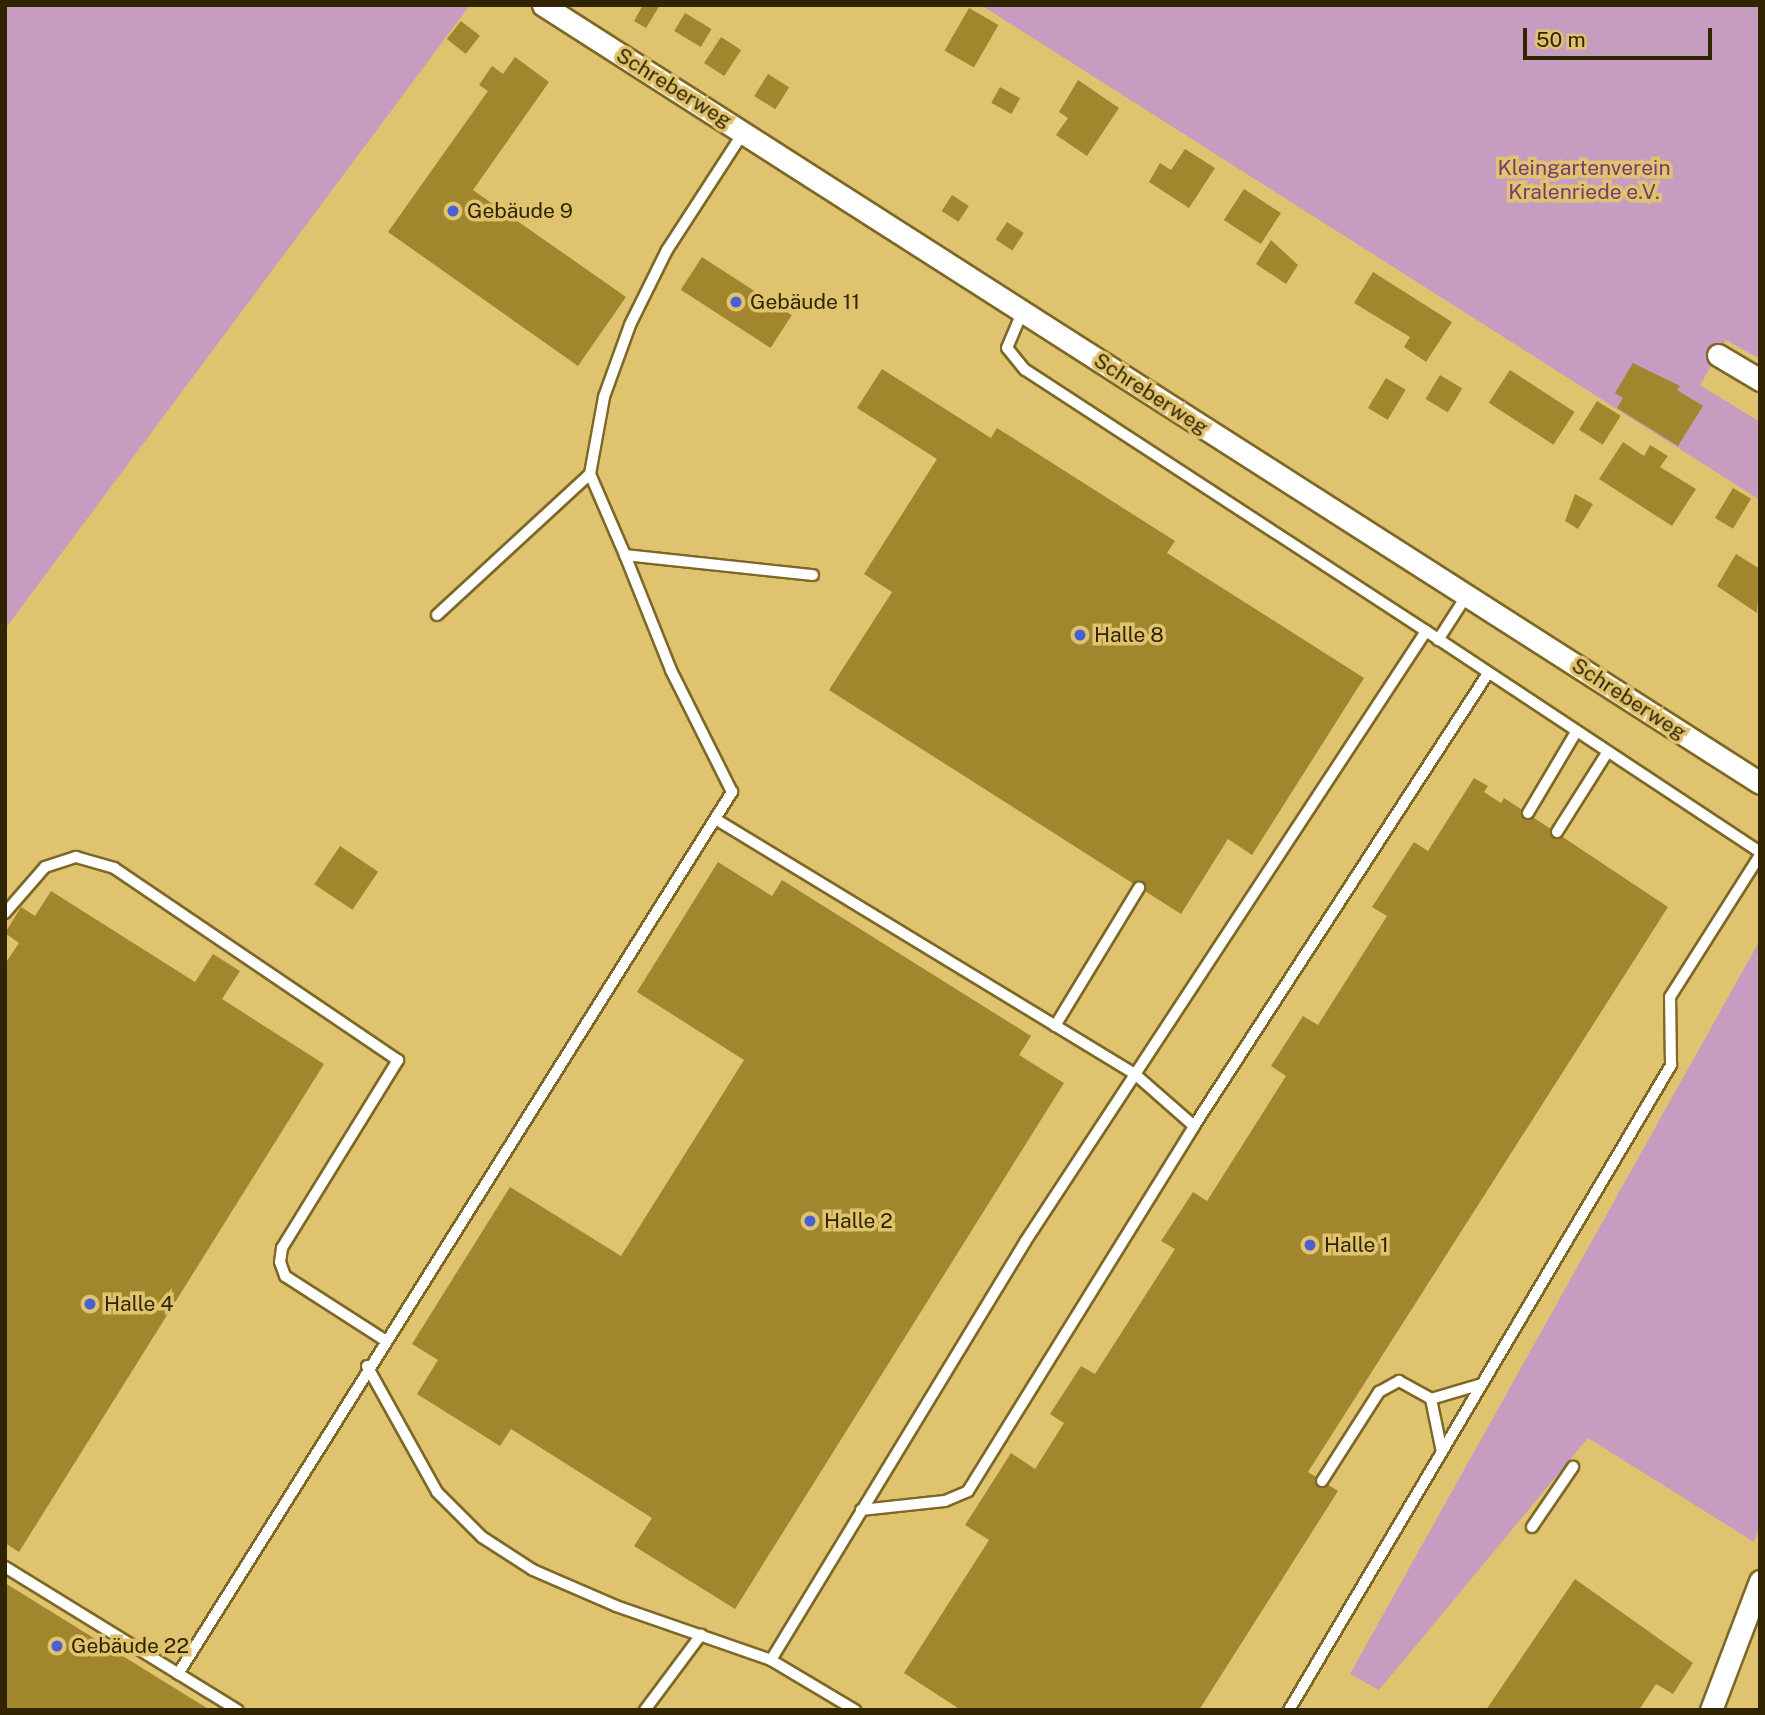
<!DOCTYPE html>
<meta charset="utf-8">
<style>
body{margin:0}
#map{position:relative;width:1765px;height:1715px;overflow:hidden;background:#e0c36e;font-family:"Public Sans",sans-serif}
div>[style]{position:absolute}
.green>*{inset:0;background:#c69cc0}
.building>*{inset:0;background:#a2862d;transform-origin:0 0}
.roads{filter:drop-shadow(2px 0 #7d6826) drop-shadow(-2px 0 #7d6826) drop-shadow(0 2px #7d6826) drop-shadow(0 -2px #7d6826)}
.service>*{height:10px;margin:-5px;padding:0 5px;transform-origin:5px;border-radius:5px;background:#fff}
.minor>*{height:21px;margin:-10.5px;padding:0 10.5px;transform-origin:10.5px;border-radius:10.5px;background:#fff}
.dots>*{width:19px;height:19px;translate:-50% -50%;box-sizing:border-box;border:4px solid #e0c36e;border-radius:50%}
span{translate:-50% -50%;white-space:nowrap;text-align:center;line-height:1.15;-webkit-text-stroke:7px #e0c36e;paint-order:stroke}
.street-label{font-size:21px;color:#302500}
.park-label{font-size:21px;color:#773a71}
.poi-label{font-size:21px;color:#302500}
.left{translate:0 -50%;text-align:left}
.frame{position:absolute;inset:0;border:7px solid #302500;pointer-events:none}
.scale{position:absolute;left:1523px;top:28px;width:189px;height:32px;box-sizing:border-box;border:4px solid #302500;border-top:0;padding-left:9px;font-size:21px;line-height:24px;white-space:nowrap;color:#302500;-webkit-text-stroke:5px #e0c36e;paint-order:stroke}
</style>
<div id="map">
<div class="green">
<i style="clip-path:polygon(5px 5px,470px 5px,5px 629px)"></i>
<i style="clip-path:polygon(981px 5px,1760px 5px,1760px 359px,1726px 340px,1700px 385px,1760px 422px,1760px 500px)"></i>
<i style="clip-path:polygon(1760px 940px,1760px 1525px,1754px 1542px,1588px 1438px,1379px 1690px,1350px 1674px)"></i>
</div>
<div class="building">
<i style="clip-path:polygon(643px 5px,660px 5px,646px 28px,634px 21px)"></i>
<i style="left:969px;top:8px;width:34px;height:49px;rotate:30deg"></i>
<i style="left:685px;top:13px;width:31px;height:21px;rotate:31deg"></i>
<i style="left:461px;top:21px;width:24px;height:23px;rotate:38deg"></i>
<i style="left:721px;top:37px;width:24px;height:31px;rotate:33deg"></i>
<i style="clip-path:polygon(515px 57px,549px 82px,473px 190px,626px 297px,578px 366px,388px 232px,488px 91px,479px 85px,492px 66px,503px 74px)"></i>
<i style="left:768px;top:74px;width:25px;height:26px;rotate:32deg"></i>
<i style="clip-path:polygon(1078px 80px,1119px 108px,1087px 156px,1056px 135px,1068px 118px,1059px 112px)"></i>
<i style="left:1000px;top:87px;width:23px;height:18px;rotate:29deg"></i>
<i style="clip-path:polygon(1185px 149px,1215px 168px,1189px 208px,1149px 182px,1160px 163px,1171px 170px)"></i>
<i style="left:1244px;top:189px;width:44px;height:37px;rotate:33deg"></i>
<i style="left:952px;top:195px;width:20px;height:19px;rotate:33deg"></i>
<i style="left:1007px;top:222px;width:20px;height:21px;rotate:33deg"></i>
<i style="clip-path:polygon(1271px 240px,1298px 265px,1286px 284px,1256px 264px)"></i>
<i style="left:702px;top:257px;width:107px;height:39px;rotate:33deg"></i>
<i style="clip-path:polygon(1373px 272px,1452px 322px,1426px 362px,1404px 347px,1410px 337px,1354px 303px)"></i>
<i style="clip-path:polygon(1633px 363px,1680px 386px,1677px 390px,1703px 406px,1678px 446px,1617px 408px,1623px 398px,1615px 393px)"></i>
<i style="clip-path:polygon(882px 369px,991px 438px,997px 428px,1175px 541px,1167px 553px,1364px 678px,1252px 855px,1228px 839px,1181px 914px,829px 690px,892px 592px,864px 574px,937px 459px,857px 408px)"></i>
<i style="left:1510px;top:370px;width:77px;height:39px;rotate:33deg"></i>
<i style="left:1440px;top:375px;width:26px;height:28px;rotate:31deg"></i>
<i style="left:1386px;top:378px;width:23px;height:35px;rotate:31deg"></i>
<i style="left:1597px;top:401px;width:28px;height:34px;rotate:32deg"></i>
<i style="clip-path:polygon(1623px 442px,1644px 456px,1650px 445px,1668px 456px,1660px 467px,1696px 489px,1672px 526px,1599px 479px)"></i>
<i style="left:1733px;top:488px;width:21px;height:35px;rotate:31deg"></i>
<i style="clip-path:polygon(1575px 494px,1593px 504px,1578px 529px,1565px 521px)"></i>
<i style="clip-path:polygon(1736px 554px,1760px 569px,1757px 613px,1717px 586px)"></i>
<i style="clip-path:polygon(1474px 778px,1488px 786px,1484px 792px,1501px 803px,1504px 798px,1668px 907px,1308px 1472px,1338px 1491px,1199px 1710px,961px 1710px,904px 1673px,989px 1540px,965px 1525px,1011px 1453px,1035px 1469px,1064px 1423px,1050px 1414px,1081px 1366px,1095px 1374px,1175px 1249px,1161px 1241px,1193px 1192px,1207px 1201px,1286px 1076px,1271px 1066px,1303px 1016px,1318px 1025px,1387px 916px,1372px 907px,1414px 842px,1428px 851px)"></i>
<i style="left:340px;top:846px;width:46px;height:46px;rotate:34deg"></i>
<i style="clip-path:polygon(718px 862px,772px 896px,782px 880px,1031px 1036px,1019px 1055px,1064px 1083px,735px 1609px,634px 1546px,652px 1518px,511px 1429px,500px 1446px,417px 1394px,438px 1360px,412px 1344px,510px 1187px,621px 1256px,744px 1060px,637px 992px)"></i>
<i style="clip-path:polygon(51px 891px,195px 982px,213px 954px,240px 971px,222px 999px,324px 1064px,19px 1552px,5px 1543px,5px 964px,19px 943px,5px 933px,21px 907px,35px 916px)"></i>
<i style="clip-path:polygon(1575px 1579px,1693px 1663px,1673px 1694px,1656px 1684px,1639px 1710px,1486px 1710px)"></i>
<i style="clip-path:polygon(5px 1583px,210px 1710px,5px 1710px)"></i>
</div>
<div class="roads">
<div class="service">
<i style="left:743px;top:133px;width:140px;rotate:123deg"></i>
<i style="left:667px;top:250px;width:84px;rotate:116.3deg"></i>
<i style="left:630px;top:325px;width:77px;rotate:109.9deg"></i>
<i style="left:604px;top:397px;width:78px;rotate:100.3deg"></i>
<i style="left:590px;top:474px;width:88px;rotate:66.6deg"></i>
<i style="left:625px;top:555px;width:189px;rotate:6.1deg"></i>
<i style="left:437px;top:615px;width:208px;rotate:-42.7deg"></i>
<i style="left:1426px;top:631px;width:400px;rotate:33.5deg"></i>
<i style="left:1438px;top:640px;width:54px;rotate:-57.2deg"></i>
<i style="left:1528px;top:813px;width:94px;rotate:-59.3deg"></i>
<i style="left:717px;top:820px;width:490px;rotate:31.3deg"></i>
<i style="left:1136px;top:1075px;width:77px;rotate:41.3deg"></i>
<i style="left:1557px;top:832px;width:93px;rotate:-57.7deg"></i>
<i style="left:5px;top:913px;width:61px;rotate:-49deg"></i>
<i style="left:45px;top:867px;width:33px;rotate:-18deg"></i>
<i style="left:76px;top:857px;width:40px;rotate:16deg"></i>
<i style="left:114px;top:868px;width:343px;rotate:34.1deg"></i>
<i style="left:398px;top:1060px;width:221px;rotate:121.7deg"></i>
<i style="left:282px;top:1248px;width:14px;rotate:98deg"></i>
<i style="left:280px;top:1262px;width:15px;rotate:70deg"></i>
<i style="left:285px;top:1276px;width:117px;rotate:32.7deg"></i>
<i style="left:1055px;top:1026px;width:162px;rotate:-58.7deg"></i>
<i style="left:367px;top:1366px;width:144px;rotate:60.9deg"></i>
<i style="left:437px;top:1492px;width:64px;rotate:45deg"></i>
<i style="left:482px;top:1537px;width:61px;rotate:32.9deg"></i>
<i style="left:533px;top:1570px;width:90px;rotate:23.4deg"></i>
<i style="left:616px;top:1606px;width:164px;rotate:19.2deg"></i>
<i style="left:771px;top:1660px;width:98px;rotate:30.8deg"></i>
<i style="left:1431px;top:1399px;width:53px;rotate:-16.4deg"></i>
<i style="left:1322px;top:1481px;width:106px;rotate:-57.4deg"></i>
<i style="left:1379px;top:1392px;width:23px;rotate:-29deg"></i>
<i style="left:1399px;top:1381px;width:37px;rotate:29deg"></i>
<i style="left:1431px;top:1399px;width:54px;rotate:78.3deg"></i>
<i style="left:861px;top:1510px;width:84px;rotate:-6.1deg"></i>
<i style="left:945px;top:1501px;width:25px;rotate:-23deg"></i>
<i style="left:968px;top:1491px;width:429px;rotate:-58.2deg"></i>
<i style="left:1194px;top:1126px;width:538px;rotate:-56.99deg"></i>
<i style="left:1532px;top:1527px;width:73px;rotate:-55.7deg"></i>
<i style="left:5px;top:1567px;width:273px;rotate:31.6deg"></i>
<i style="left:771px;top:1660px;width:489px;rotate:-58.7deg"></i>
<i style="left:1025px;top:1242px;width:731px;rotate:-56.72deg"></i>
<i style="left:1426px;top:631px;width:478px;rotate:-146.9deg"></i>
<i style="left:1025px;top:370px;width:28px;rotate:-129deg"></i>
<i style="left:1007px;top:348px;width:39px;rotate:-67deg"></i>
<i style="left:178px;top:1674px;width:1042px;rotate:-57.87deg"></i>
<i style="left:732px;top:792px;width:136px;rotate:-116.6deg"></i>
<i style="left:671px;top:670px;width:124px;rotate:-111.8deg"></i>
<i style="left:645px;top:1710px;width:94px;rotate:-53.3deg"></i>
<i style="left:1289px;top:1710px;width:750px;rotate:-59.36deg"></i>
<i style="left:1671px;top:1065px;width:68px;rotate:-90.8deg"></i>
<i style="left:1670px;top:997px;width:168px;rotate:-57.6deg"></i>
</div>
<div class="minor">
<i style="left:543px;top:5px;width:1444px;rotate:32.59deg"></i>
<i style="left:1718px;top:355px;width:49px;rotate:30.8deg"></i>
<i style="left:1711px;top:1710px;width:138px;rotate:-69.2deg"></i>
</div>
</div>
<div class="dots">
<i style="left:453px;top:211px;background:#495fd4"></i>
<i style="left:736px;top:302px;background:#495fd4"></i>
<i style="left:1080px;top:635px;background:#495fd4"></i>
<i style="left:810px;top:1221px;background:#495fd4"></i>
<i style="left:1310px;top:1245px;background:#495fd4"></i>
<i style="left:90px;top:1304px;background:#495fd4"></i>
<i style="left:57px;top:1646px;background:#495fd4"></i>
</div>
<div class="street-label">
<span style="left:674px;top:88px;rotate:32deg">Schreberweg</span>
<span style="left:1151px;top:394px;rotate:33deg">Schreberweg</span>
<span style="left:1629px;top:699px;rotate:33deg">Schreberweg</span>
</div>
<div class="park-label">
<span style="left:1584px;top:180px">Kleingartenverein<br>Kralenriede e.V.</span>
</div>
<div class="poi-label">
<span class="left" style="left:467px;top:211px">Gebäude 9</span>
<span class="left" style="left:750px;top:302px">Gebäude 11</span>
<span class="left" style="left:1094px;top:635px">Halle 8</span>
<span class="left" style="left:824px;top:1221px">Halle 2</span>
<span class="left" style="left:1324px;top:1245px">Halle 1</span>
<span class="left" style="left:104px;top:1304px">Halle 4</span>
<span class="left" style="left:71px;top:1646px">Gebäude 22</span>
</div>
<div class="frame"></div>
<div class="scale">50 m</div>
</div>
